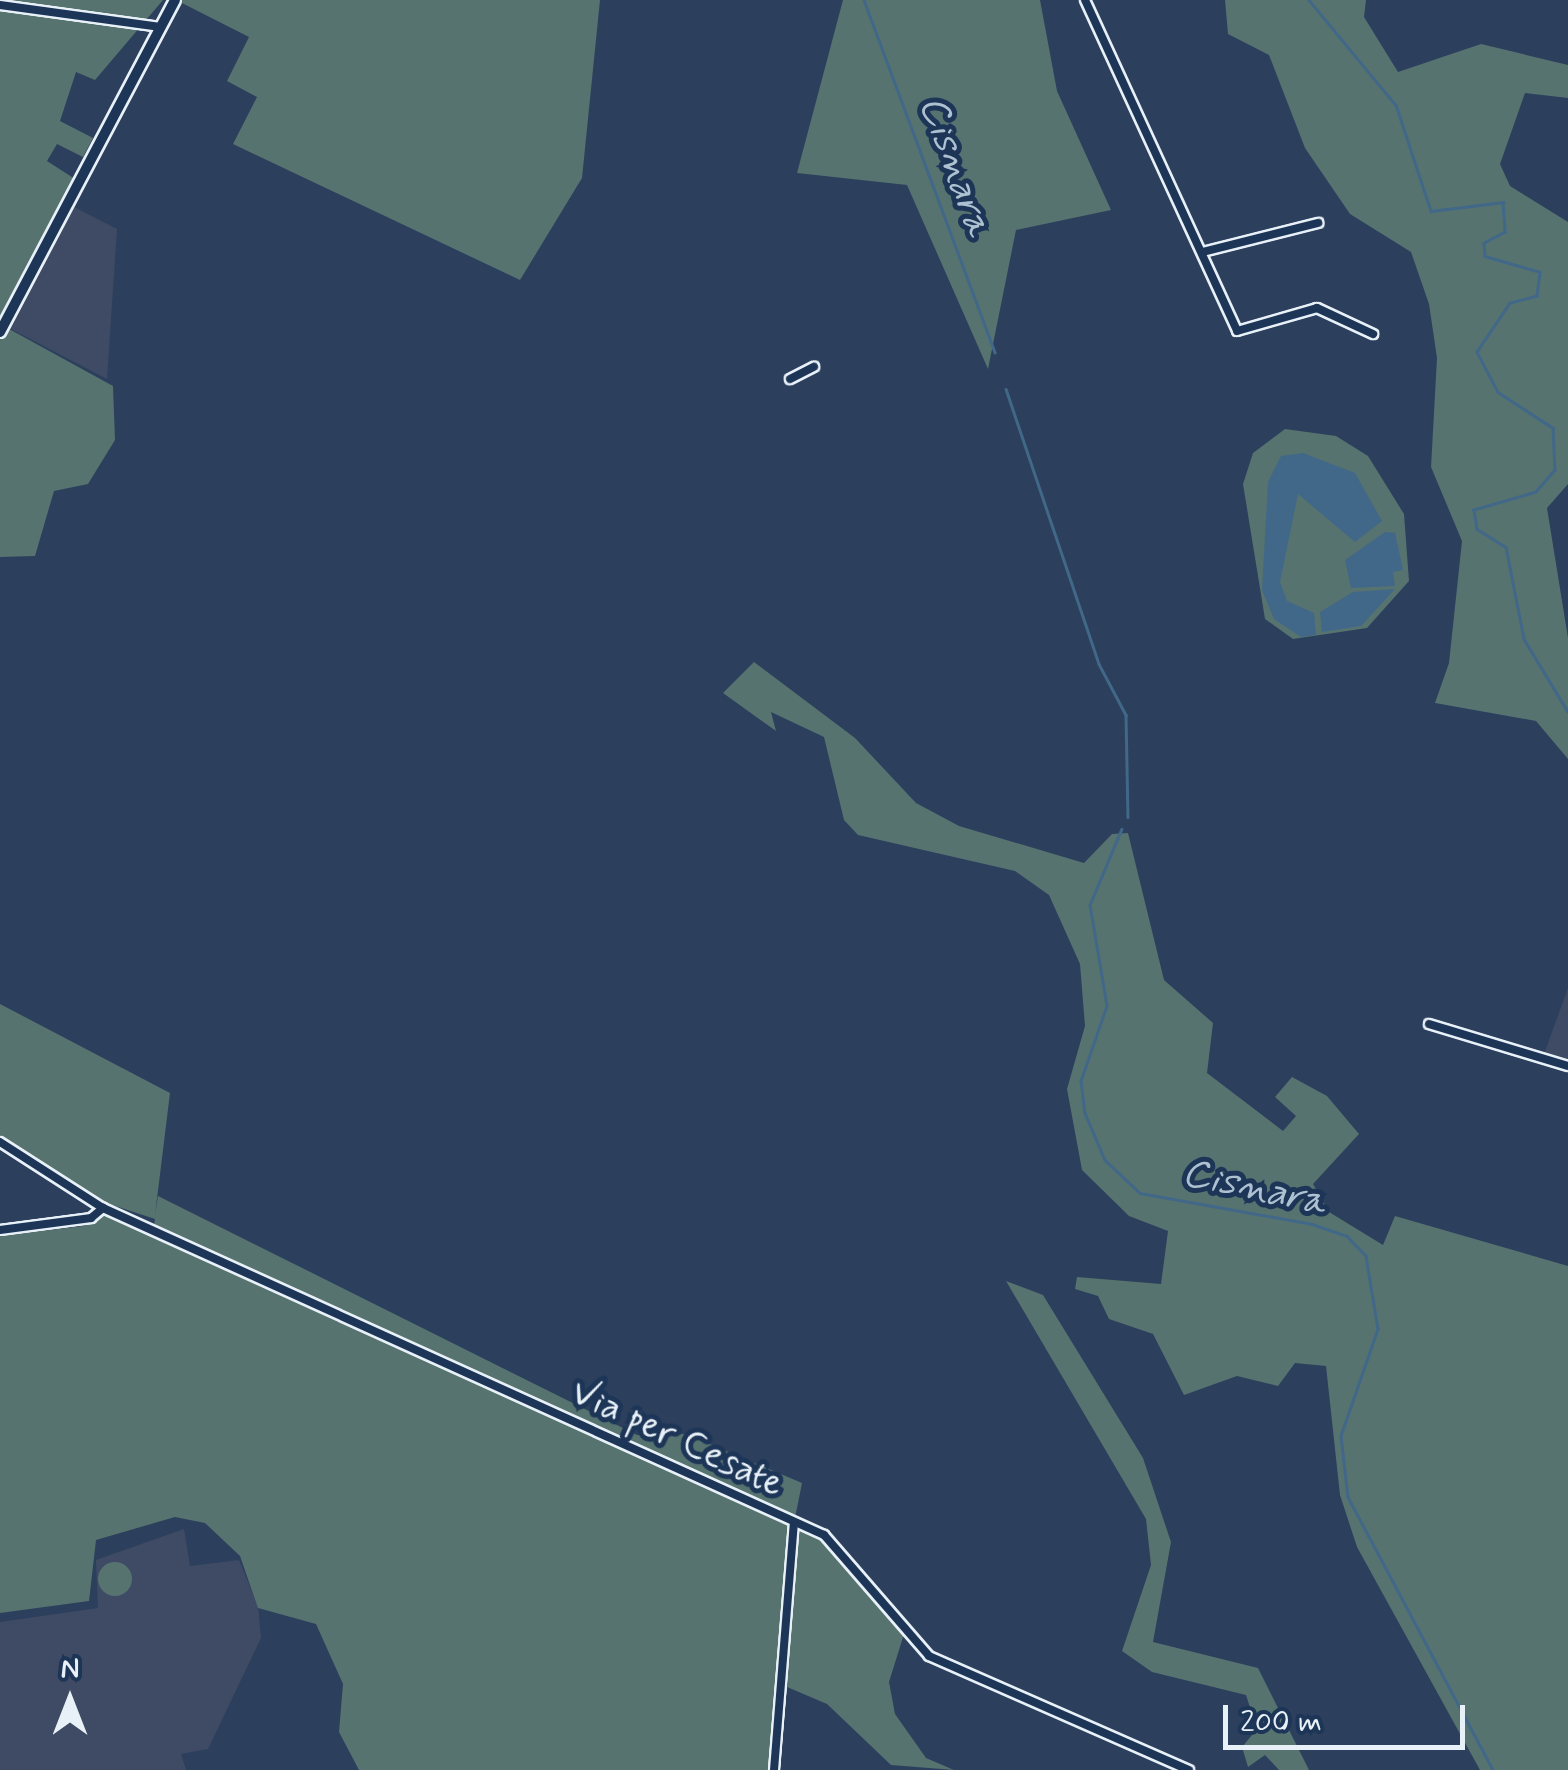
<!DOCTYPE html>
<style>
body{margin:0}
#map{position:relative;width:1568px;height:1770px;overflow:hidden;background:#2c3f5d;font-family:Mynerve,sans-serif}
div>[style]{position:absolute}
.built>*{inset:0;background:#3f4b64}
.green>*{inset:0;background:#567370}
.round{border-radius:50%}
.water>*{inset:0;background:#416888}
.stream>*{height:2.5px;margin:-1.25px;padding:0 1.25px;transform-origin:1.25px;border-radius:1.25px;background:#416888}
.roads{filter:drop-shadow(2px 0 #e8f1f8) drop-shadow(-2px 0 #e8f1f8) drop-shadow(0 2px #e8f1f8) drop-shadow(0 -2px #e8f1f8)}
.minor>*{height:8px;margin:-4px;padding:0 4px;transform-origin:4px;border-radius:4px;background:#1d3557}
.tertiary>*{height:10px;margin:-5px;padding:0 5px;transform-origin:5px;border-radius:5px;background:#1d3557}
span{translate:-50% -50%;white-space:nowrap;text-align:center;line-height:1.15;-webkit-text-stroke:10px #1d3557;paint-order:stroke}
.street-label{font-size:38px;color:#e8f1f8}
.water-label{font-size:40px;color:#aec1d1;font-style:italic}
.north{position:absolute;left:20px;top:1650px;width:100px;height:100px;-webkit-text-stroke:8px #1d3557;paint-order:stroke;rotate:0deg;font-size:28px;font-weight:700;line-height:40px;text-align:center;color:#e8f1f8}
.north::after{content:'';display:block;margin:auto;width:35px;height:45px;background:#e8f1f8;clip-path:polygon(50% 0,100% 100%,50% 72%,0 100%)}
.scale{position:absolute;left:1223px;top:1705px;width:242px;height:45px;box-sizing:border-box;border:5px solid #e8f1f8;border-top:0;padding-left:12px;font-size:30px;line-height:35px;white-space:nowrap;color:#e8f1f8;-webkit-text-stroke:8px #1d3557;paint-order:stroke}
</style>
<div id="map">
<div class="built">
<i style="clip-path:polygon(74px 207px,117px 229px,107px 379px,9px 328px)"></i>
<i style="clip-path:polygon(1568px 988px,1568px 1061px,1544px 1054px)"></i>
<i style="clip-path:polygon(184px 1529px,190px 1566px,239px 1560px,258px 1606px,261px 1638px,208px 1749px,181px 1754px,186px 1770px,0 1770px,0 1622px,98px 1608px,96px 1560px)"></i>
</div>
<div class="green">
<i style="clip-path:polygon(0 0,163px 0,95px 80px,76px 72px,60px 121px,93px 138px,83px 157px,57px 144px,47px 161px,75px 179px,0 322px)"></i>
<i style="clip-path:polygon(176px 0,600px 0,582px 178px,520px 280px,233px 144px,257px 97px,227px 81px,249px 37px)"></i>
<i style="clip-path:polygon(843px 0,1040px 0,1057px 91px,1111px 210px,1016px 230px,988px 369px,907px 185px,797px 173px)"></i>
<i style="clip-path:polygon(1225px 0,1366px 0,1364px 17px,1398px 72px,1481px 44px,1568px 65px,1568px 98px,1525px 93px,1500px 164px,1510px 186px,1568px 222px,1568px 484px,1547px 508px,1568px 638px,1568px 759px,1536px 721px,1435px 703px,1449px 663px,1462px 541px,1431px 467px,1437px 358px,1429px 304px,1411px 252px,1350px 214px,1305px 148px,1269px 55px,1228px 34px)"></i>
<i style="clip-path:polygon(0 324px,113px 386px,115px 440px,88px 484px,54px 491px,35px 556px,0 557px)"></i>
<i style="clip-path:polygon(1285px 429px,1336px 436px,1368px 456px,1404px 514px,1409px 581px,1367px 628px,1293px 639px,1265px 619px,1243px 484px,1253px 453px)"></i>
<i style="clip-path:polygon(754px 662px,855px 738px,916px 803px,959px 826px,1084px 863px,1112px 834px,1128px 833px,1164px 980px,1213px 1023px,1207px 1073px,1283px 1131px,1296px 1116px,1275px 1097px,1292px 1077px,1327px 1096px,1359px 1134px,1313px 1184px,1329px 1212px,1383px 1245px,1395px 1216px,1568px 1266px,1568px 1770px,1480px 1770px,1357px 1547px,1340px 1495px,1326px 1366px,1295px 1363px,1278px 1386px,1237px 1376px,1184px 1395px,1153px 1334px,1109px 1319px,1098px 1296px,1075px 1289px,1077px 1277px,1161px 1284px,1168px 1231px,1129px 1216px,1082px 1170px,1067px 1089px,1085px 1026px,1080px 964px,1049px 895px,1015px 871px,858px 835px,844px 820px,824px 737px,771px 712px,776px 731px,723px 693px)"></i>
<i style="clip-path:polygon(0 1004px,170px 1093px,155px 1215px,158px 1196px,637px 1435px,686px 1434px,802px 1483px,794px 1523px,824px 1535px,904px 1634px,889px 1682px,895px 1714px,926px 1758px,954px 1770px,891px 1765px,827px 1704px,787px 1687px,779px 1770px,359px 1770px,339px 1732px,343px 1684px,316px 1624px,258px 1608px,240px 1556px,205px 1523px,175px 1517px,96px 1540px,89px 1601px,0 1613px,0 1236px,83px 1226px,103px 1213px,153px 1232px,155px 1219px,103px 1202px,0 1136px)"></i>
<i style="clip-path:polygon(1006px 1281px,1043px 1295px,1143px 1458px,1171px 1542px,1153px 1642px,1258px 1668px,1309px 1770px,1279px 1770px,1265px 1755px,1248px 1767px,1242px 1747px,1257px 1729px,1246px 1695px,1152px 1672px,1122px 1651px,1151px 1565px,1146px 1519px)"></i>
<i class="round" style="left:98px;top:1562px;width:34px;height:34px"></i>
</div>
<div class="water">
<i style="clip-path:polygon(1303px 453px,1355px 473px,1382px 521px,1355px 542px,1298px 494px,1280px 582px,1287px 601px,1314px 613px,1316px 635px,1301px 637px,1274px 619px,1262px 590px,1268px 482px,1281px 456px)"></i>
<i style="clip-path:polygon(1385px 532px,1395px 533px,1403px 570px,1393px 572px,1395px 586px,1351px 588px,1345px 560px)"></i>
<i style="clip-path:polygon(1395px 589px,1361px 626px,1322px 632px,1320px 612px,1353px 592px)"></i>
</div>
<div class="stream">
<i style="left:864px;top:0;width:376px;rotate:69.6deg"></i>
<i style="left:1309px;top:0;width:136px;rotate:50.4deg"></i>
<i style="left:1396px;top:105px;width:112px;rotate:71.7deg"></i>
<i style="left:1431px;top:211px;width:73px;rotate:-7.1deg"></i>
<i style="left:1503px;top:202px;width:30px;rotate:86deg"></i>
<i style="left:1505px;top:232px;width:24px;rotate:152deg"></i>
<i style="left:1484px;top:243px;width:13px;rotate:86deg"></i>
<i style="left:1485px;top:256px;width:57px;rotate:16.2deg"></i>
<i style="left:1540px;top:272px;width:24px;rotate:97deg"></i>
<i style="left:1537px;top:296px;width:28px;rotate:165deg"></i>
<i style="left:1510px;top:303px;width:59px;rotate:124deg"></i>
<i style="left:1477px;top:352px;width:45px;rotate:62.3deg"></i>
<i style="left:1498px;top:392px;width:66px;rotate:33.2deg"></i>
<i style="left:1553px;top:428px;width:42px;rotate:87.3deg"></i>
<i style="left:1555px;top:470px;width:29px;rotate:131deg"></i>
<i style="left:1536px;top:492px;width:65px;rotate:163.8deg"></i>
<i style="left:1474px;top:510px;width:19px;rotate:81deg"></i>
<i style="left:1477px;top:529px;width:34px;rotate:32deg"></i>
<i style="left:1506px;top:547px;width:94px;rotate:78.9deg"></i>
<i style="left:1524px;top:639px;width:85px;rotate:58.9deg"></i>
<i style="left:1006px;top:389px;width:290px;rotate:71.3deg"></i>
<i style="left:1099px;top:664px;width:58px;rotate:62.1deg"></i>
<i style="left:1126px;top:715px;width:102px;rotate:88.9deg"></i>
<i style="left:1122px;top:829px;width:82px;rotate:112.8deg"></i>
<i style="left:1090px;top:905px;width:102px;rotate:80.4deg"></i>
<i style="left:1107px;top:1006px;width:79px;rotate:109.1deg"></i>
<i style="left:1081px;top:1081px;width:32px;rotate:83deg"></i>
<i style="left:1085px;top:1113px;width:51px;rotate:66.9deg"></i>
<i style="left:1105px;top:1160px;width:48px;rotate:43.3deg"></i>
<i style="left:1140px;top:1193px;width:175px;rotate:10.2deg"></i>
<i style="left:1312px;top:1224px;width:37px;rotate:19deg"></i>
<i style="left:1347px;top:1236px;width:28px;rotate:46deg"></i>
<i style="left:1366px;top:1256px;width:74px;rotate:80.7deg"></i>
<i style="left:1378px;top:1329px;width:113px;rotate:109.1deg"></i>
<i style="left:1341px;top:1436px;width:61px;rotate:83.5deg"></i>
<i style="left:1348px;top:1497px;width:309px;rotate:62deg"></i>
</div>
<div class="roads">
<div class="minor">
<i style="left:1085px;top:0;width:364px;rotate:65.3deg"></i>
<i style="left:1237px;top:331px;width:83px;rotate:-16deg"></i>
<i style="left:1317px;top:308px;width:62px;rotate:24.9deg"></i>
<i style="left:0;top:5px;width:162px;rotate:7.8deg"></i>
<i style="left:1203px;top:252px;width:119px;rotate:-14.2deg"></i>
<i style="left:790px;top:379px;width:27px;rotate:-27deg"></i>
<i style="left:1429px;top:1024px;width:145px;rotate:16.8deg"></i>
<i style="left:0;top:1142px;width:122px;rotate:32.7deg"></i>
<i style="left:103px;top:1208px;width:792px;rotate:24.4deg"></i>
<i style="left:824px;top:1535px;width:160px;rotate:49deg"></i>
<i style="left:929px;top:1656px;width:284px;rotate:23.7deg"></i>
<i style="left:0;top:1230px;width:92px;rotate:-7.5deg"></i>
<i style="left:91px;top:1218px;width:16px;rotate:-40deg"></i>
<i style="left:774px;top:1770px;width:248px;rotate:-85.4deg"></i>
</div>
<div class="tertiary">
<i style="left:0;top:332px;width:375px;rotate:-62.2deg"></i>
</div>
</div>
<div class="street-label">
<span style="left:677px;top:1439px;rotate:25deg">Via per Cesate</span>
</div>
<div class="water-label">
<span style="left:955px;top:166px;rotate:70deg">Cisnara</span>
<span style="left:1254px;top:1188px;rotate:12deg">Cisnara</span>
</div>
<div class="north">N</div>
<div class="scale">200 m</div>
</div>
